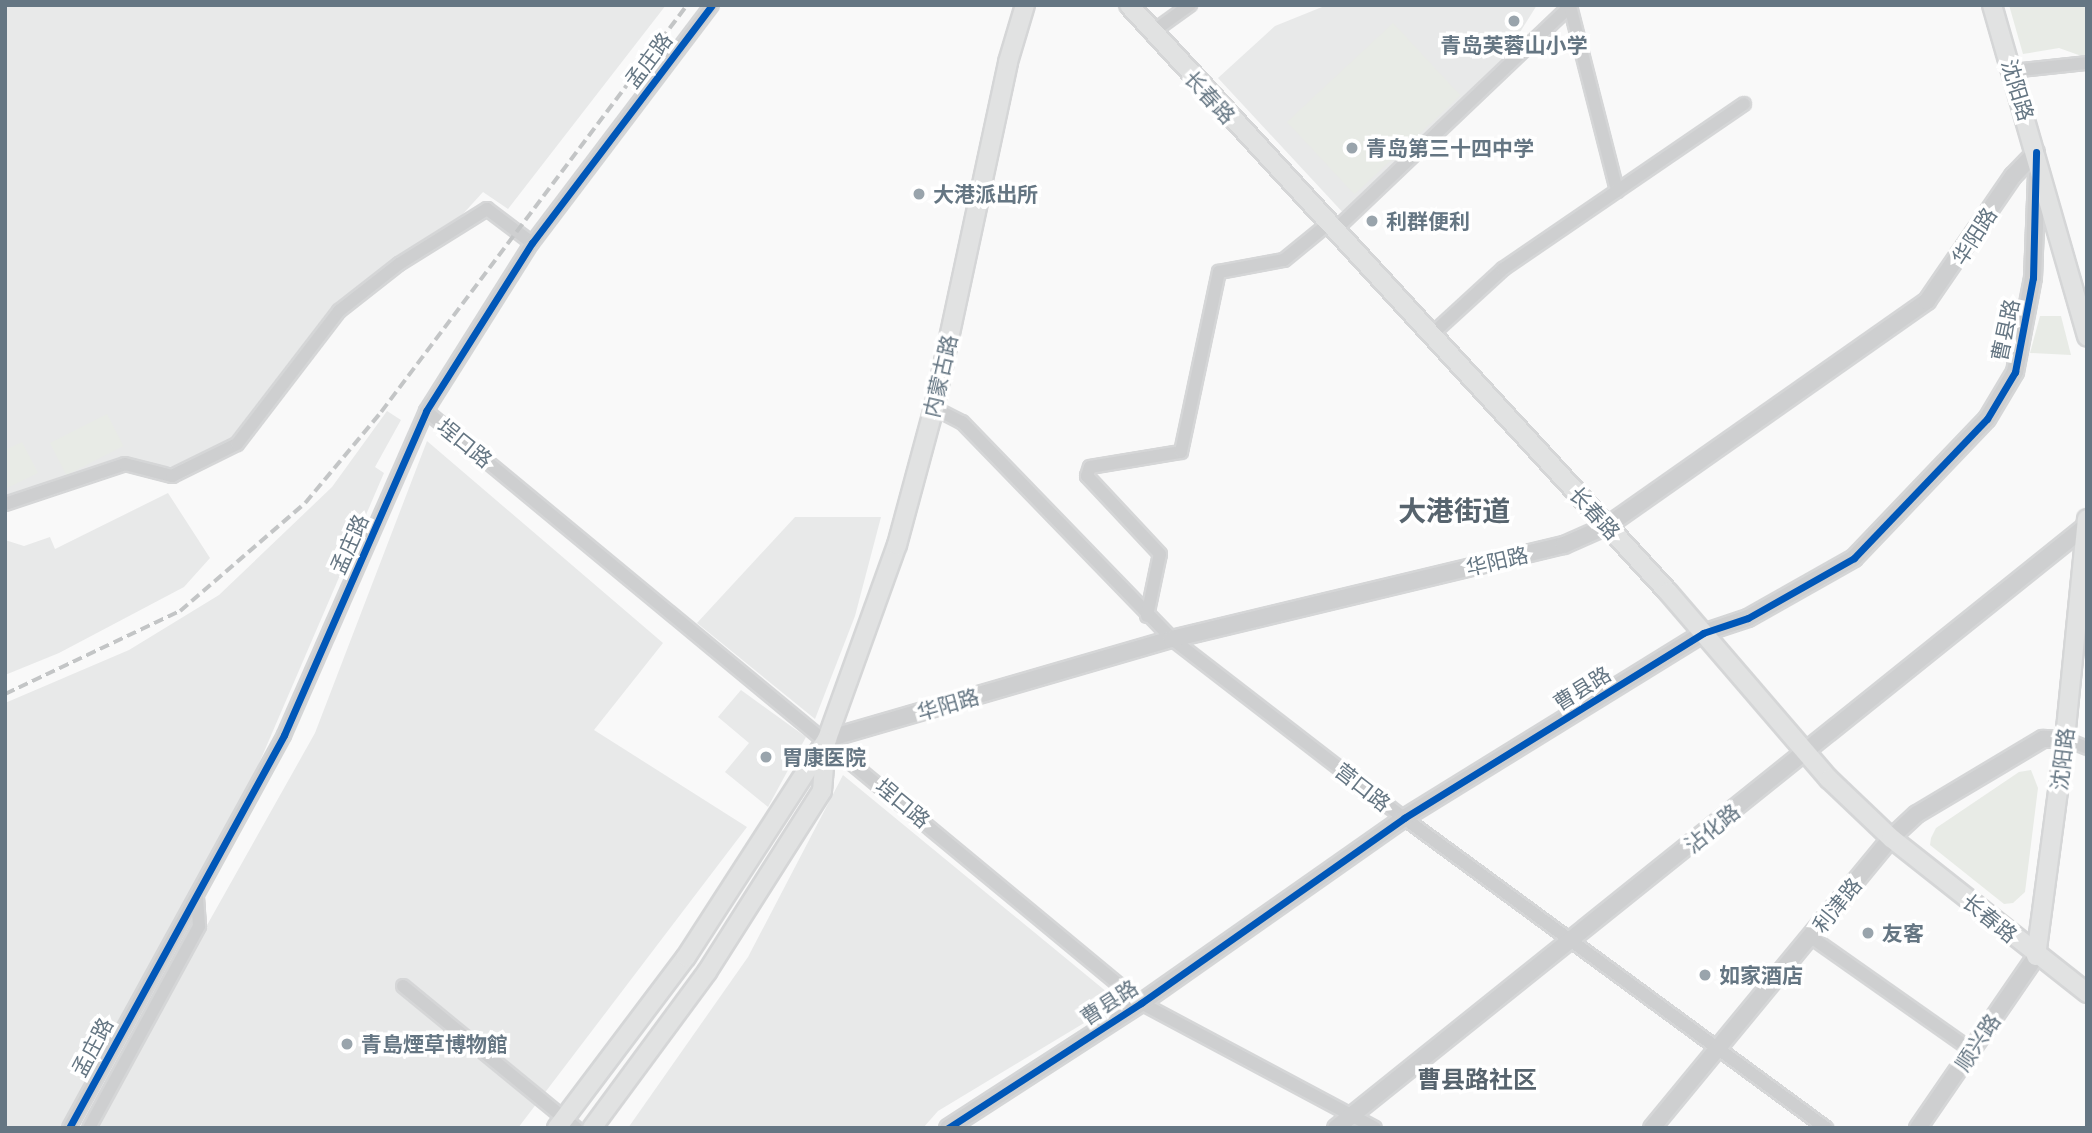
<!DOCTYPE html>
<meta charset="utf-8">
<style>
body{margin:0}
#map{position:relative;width:2092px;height:1133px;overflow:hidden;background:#f9f9f9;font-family:Ubuntu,"Noto Sans SC",sans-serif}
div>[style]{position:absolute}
.built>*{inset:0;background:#e8e9e9}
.green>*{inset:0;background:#e8ebe6;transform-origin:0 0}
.roads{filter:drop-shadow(2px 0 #d5d6d7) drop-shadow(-2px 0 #d5d6d7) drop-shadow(0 2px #d5d6d7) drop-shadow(0 -2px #d5d6d7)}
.minor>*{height:12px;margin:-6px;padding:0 6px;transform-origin:6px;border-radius:6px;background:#cecfd0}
.tertiary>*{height:16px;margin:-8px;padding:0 8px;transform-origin:8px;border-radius:8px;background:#cecfd0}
.secondary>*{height:18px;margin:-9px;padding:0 9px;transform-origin:9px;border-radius:9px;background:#e1e2e2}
.rail>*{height:3.5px;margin-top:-1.75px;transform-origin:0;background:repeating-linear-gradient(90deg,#c3c5c6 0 10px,transparent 0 15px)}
.cycleway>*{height:7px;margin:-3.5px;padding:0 3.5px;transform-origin:3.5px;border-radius:3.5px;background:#0057b8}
.dots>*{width:19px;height:19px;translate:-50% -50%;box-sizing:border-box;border:4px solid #fff;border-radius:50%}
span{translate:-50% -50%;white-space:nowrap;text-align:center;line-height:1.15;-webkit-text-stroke:7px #fff;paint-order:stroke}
.poi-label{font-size:21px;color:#657683;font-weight:700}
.left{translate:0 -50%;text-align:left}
.street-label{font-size:21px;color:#657683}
.quarter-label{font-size:24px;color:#57646e;font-weight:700}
.district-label{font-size:28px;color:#57646e;font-weight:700}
.frame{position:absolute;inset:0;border:7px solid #657683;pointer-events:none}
</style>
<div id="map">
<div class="built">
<i style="clip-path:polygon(5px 5px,666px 5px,508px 209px,483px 192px,452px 226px,382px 268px,340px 300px,239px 435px,179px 468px,119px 459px,5px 497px)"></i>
<i style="clip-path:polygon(1327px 5px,1537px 5px,1517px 37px,1527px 47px,1347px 217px,1218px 78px,1275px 26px)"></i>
<i style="clip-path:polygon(387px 411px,401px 420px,375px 467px,384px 473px,254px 775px,224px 833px,60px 1128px,5px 1128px,5px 703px,129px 650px,219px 595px,332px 487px)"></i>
<i style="clip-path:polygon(427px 441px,663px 643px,594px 730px,747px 827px,518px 1128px,93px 1128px,315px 733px)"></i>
<i style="clip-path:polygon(168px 493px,210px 558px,184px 587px,59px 653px,5px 675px,5px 540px,24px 546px,50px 537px,55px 549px)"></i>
<i style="clip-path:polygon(795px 517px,881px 517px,855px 616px,815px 719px,697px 623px)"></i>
<i style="clip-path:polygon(741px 690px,806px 737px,768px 807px,725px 772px,749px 743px,718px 717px)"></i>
<i style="clip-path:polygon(843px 775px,1119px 1002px,938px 1111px,923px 1128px,628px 1128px,748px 957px)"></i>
</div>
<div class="green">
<i style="clip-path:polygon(2009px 5px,2087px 5px,2087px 58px,2059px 48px,2023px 54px)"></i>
<i style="left:1393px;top:23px;width:99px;height:145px;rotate:47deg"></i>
<i style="clip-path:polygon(2040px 316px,2061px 316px,2071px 355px,2030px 353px)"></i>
<i style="left:107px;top:414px;width:36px;height:64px;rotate:63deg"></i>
<i style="clip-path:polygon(22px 442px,38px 473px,5px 489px,5px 450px)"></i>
<i style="clip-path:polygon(2031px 770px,2038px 788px,2025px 892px,2013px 903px,2004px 904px,1930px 845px,1931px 838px,1936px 828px,2019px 772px)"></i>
</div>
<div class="roads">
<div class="minor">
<i style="left:1151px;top:33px;width:48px;rotate:-35.7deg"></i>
<i style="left:2012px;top:71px;width:75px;rotate:-6.1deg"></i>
<i style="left:1334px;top:231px;width:326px;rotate:-43.6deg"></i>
<i style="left:1570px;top:6px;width:191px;rotate:75.7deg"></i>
<i style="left:1431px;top:335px;width:98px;rotate:-42.5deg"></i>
<i style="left:1503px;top:269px;width:292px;rotate:-34.4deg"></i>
<i style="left:934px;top:408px;width:31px;rotate:27deg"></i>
<i style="left:962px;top:422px;width:302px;rotate:45.9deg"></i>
<i style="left:1172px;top:639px;width:293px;rotate:37.7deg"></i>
<i style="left:1404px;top:818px;width:524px;rotate:36.3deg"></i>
<i style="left:426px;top:411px;width:928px;rotate:39.62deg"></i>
<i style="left:1141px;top:1003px;width:265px;rotate:28.1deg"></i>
<i style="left:5px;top:504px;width:126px;rotate:-18.4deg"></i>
<i style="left:125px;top:464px;width:49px;rotate:14.3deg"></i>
<i style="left:172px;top:476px;width:72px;rotate:-26.2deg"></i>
<i style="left:237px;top:444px;width:168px;rotate:-52.5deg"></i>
<i style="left:339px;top:311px;width:76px;rotate:-38.1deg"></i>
<i style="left:399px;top:264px;width:104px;rotate:-32deg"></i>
<i style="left:487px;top:209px;width:56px;rotate:37.1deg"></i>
<i style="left:1147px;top:616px;width:63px;rotate:-78.2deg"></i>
<i style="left:1160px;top:554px;width:107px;rotate:-133.1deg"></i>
<i style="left:1087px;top:476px;width:9px;rotate:-72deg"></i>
<i style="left:1090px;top:467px;width:92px;rotate:-9.4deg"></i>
<i style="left:1181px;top:452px;width:184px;rotate:-78.1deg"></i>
<i style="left:1219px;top:272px;width:66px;rotate:-10.5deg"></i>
<i style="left:1284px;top:260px;width:57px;rotate:-39.3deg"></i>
<i style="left:2065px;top:739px;width:24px;rotate:22deg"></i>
<i style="left:1811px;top:937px;width:196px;rotate:35.2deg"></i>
<i style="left:403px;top:986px;width:224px;rotate:39.4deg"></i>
<i style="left:69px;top:1128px;width:448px;rotate:-61.3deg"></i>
<i style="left:284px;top:735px;width:354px;rotate:-66.3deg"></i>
<i style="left:426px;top:411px;width:199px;rotate:-57.8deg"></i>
<i style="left:532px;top:243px;width:298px;rotate:-52.9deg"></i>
<i style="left:89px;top:1128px;width:230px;rotate:-61.4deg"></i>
<i style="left:199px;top:926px;width:29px;rotate:-94deg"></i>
</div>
<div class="tertiary">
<i style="left:827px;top:739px;width:359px;rotate:-16.2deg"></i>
<i style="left:1172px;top:639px;width:403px;rotate:-13.5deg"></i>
<i style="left:1564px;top:545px;width:47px;rotate:-23.8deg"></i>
<i style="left:1607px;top:526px;width:391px;rotate:-35.1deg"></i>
<i style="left:1927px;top:301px;width:152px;rotate:-55.5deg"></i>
<i style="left:2013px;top:176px;width:33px;rotate:-46deg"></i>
<i style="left:948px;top:1128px;width:230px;rotate:-32.9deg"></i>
<i style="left:1141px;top:1003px;width:322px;rotate:-35.1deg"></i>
<i style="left:1404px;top:818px;width:352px;rotate:-31.7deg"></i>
<i style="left:1703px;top:633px;width:47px;rotate:-18.4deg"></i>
<i style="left:1748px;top:618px;width:122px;rotate:-29.5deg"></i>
<i style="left:1854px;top:558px;width:192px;rotate:-46.3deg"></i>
<i style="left:1987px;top:419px;width:55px;rotate:-59.2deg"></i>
<i style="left:2015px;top:372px;width:96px;rotate:-79.2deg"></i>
<i style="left:2033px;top:278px;width:102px;rotate:-87.8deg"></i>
<i style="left:1336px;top:1128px;width:962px;rotate:-38.75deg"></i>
<i style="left:1652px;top:1128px;width:376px;rotate:-50.5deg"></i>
<i style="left:1891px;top:838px;width:35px;rotate:-43deg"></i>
<i style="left:1917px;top:814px;width:147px;rotate:-30.8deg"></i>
<i style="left:2043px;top:739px;width:22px"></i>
<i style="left:1918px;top:1128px;width:209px;rotate:-55.5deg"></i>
</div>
<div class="secondary">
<i style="left:1129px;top:5px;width:797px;rotate:47.44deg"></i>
<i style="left:1668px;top:592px;width:247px;rotate:49.3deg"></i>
<i style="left:1829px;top:779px;width:86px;rotate:43.6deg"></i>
<i style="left:1891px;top:838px;width:250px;rotate:38.3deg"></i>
<i style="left:1992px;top:5px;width:345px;rotate:74deg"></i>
<i style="left:2036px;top:956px;width:219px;rotate:-82.4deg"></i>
<i style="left:2065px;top:739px;width:221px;rotate:-84.3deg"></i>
<i style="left:557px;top:1128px;width:214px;rotate:-53deg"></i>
<i style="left:686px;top:957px;width:260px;rotate:-57.1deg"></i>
<i style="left:827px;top:739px;width:206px;rotate:-70.2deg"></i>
<i style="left:897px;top:545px;width:142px;rotate:-74.9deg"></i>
<i style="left:934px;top:408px;width:354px;rotate:-77.9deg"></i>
<i style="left:1008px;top:62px;width:59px;rotate:-73.4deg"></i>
<i style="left:592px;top:1128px;width:194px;rotate:-53.6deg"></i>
<i style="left:707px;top:972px;width:214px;rotate:-57.6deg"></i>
<i style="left:822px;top:791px;width:49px;rotate:-85.3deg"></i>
</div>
</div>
<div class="rail">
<i style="left:5px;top:694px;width:194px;rotate:-25.4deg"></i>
<i style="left:180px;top:611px;width:165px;rotate:-40.8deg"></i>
<i style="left:305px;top:503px;width:119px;rotate:-50.1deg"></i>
<i style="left:381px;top:412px;width:509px;rotate:-53.06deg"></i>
</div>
<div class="cycleway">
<i style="left:69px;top:1128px;width:448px;rotate:-61.3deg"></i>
<i style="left:284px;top:735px;width:354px;rotate:-66.3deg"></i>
<i style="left:426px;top:411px;width:199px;rotate:-57.8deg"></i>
<i style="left:532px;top:243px;width:298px;rotate:-52.9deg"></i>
<i style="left:948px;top:1128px;width:230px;rotate:-32.9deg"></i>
<i style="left:1141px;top:1003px;width:322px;rotate:-35.1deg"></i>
<i style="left:1404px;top:818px;width:352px;rotate:-31.7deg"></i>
<i style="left:1703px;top:633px;width:47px;rotate:-18.4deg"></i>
<i style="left:1748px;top:618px;width:122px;rotate:-29.5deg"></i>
<i style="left:1854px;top:558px;width:192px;rotate:-46.3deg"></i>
<i style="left:1987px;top:419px;width:55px;rotate:-59.2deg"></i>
<i style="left:2015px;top:372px;width:96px;rotate:-79.2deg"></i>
<i style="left:2033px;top:278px;width:126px;rotate:-88.6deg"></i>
</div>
<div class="dots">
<i style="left:1514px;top:21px;background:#99a4ac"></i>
<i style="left:1352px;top:148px;background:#99a4ac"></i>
<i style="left:919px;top:194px;background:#99a4ac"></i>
<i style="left:1372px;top:221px;background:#99a4ac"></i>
<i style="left:766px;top:757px;background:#99a4ac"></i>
<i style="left:1868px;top:933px;background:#99a4ac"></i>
<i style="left:1705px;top:975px;background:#99a4ac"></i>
<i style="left:347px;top:1044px;background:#99a4ac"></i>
</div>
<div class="poi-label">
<span style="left:1514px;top:45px">青岛芙蓉山小学</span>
<span class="left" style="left:1366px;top:148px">青岛第三十四中学</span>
<span class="left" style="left:933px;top:194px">大港派出所</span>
<span class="left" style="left:1386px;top:221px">利群便利</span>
<span class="left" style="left:782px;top:757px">胃康医院</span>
<span class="left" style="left:1882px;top:933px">友客</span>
<span class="left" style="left:1719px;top:975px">如家酒店</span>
<span class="left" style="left:361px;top:1044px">青島煙草博物館</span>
</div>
<div class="street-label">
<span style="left:648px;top:60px;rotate:-53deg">孟庄路</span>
<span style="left:2018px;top:90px;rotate:73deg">沈阳路</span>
<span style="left:1210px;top:97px;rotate:47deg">长春路</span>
<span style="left:1974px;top:236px;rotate:-57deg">华阳路</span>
<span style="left:2005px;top:330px;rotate:-78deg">曹县路</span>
<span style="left:940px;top:376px;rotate:-77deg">内蒙古路</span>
<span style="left:465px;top:443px;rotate:39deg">埕口路</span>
<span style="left:1595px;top:513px;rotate:47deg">长春路</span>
<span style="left:349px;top:544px;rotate:-66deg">孟庄路</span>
<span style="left:1497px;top:561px;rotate:-13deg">华阳路</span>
<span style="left:1582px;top:688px;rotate:-32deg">曹县路</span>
<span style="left:948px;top:704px;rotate:-16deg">华阳路</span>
<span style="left:2062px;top:759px;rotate:-83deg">沈阳路</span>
<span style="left:1363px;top:787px;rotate:38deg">营口路</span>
<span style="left:903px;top:803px;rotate:40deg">埕口路</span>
<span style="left:1712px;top:828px;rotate:-39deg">沾化路</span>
<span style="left:1837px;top:905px;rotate:-51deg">利津路</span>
<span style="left:1990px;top:918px;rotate:39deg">长春路</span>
<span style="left:1109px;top:1002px;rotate:-33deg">曹县路</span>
<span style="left:1977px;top:1042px;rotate:-56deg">顺兴路</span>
<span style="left:92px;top:1047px;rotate:-62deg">孟庄路</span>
</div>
<div class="quarter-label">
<span style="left:1477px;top:1080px">曹县路社区</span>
</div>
<div class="district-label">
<span style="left:1454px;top:511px">大港街道</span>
</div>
<div class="frame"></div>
</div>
